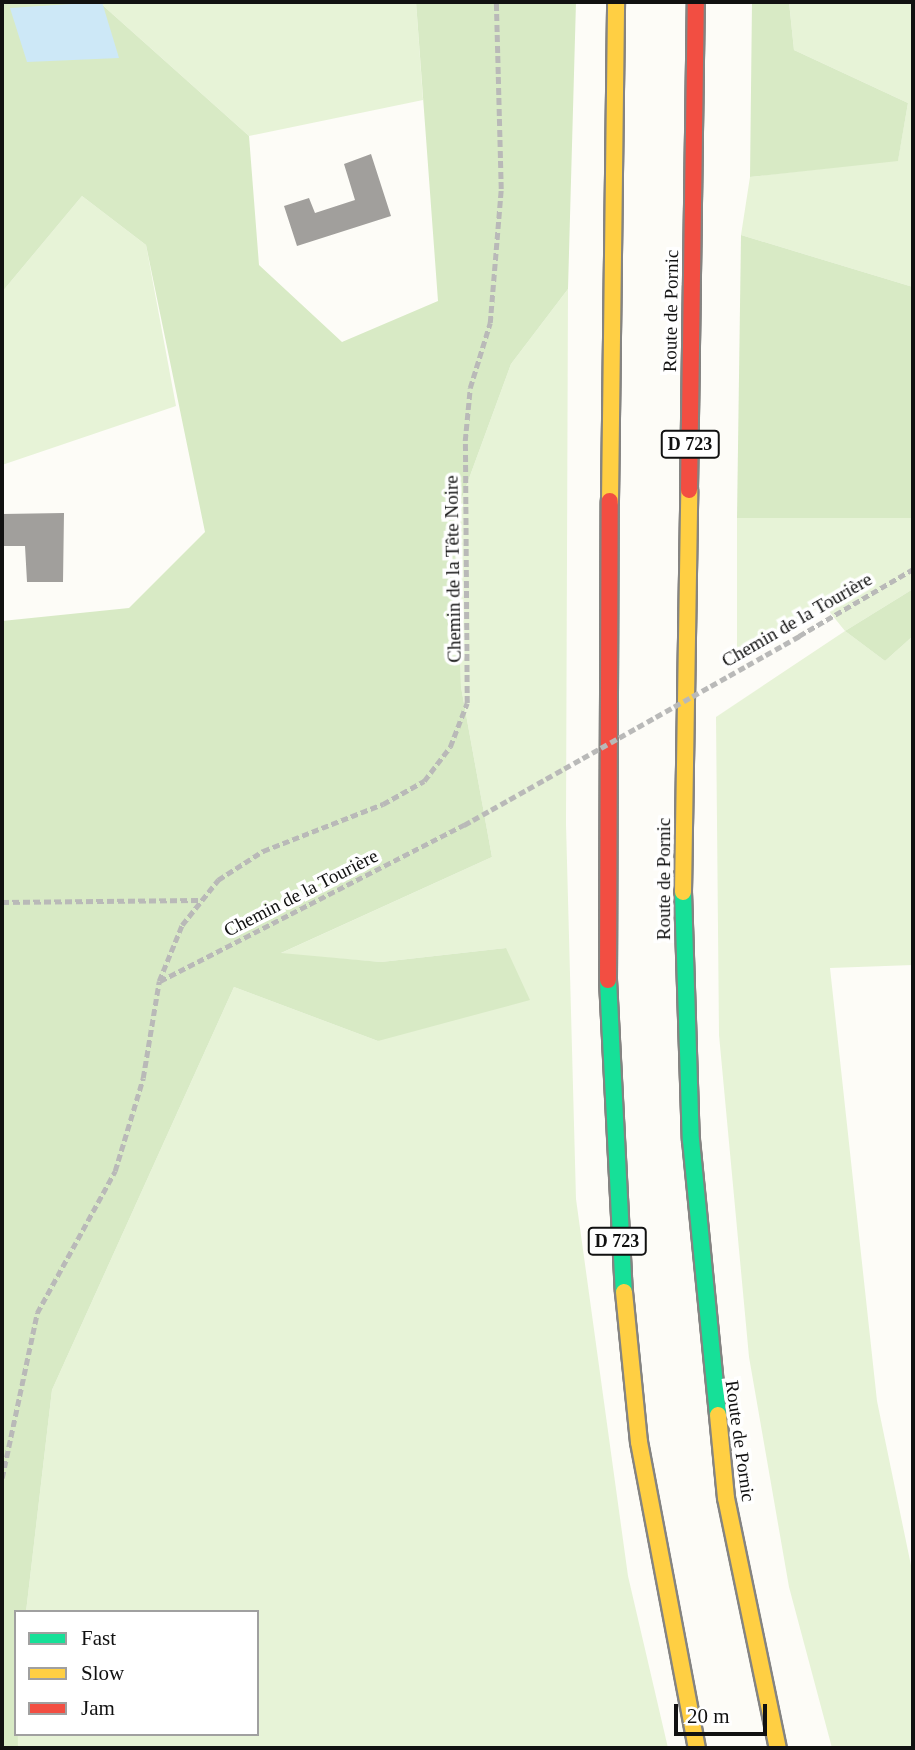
<!DOCTYPE html>
<meta charset="utf-8">
<style>
body{margin:0}
#map{position:relative;width:915px;height:1750px;overflow:hidden;background:#fdfcf7;font-family:"Times New Roman",serif}
div>[style]{position:absolute}
.green>*{inset:0;background:#e7f3d7}
.forest>*{inset:0;background:#d8eac5}
.water>*{inset:0;background:#cde8f7}
.building>*{inset:0;background:#a19f9c}
.path>*{height:4.5px;margin-top:-2.25px;transform-origin:0;background:repeating-linear-gradient(90deg,#b9b9b8 0 7px,transparent 0 10.5px)}
.roads{filter:drop-shadow(2px 0 #858482) drop-shadow(-2px 0 #858482) drop-shadow(0 2px #858482) drop-shadow(0 -2px #858482)}
.fast>*{height:16px;margin:-8px;padding:0 8px;transform-origin:8px;border-radius:8px;background:#16e098}
.slow>*{height:16px;margin:-8px;padding:0 8px;transform-origin:8px;border-radius:8px;background:#ffcf43}
.jam>*{height:16px;margin:-8px;padding:0 8px;transform-origin:8px;border-radius:8px;background:#f24e42}
.path-bridge>*{height:4.5px;margin-top:-2.25px;transform-origin:0;background:repeating-linear-gradient(90deg,#b9b9b8 0 7px,transparent 0 10.5px)}
span{translate:-50% -50%;white-space:nowrap;text-align:center;line-height:1.15;-webkit-text-stroke:7px #fff;paint-order:stroke}
.shield-label span{padding:2px 5px;background:#fff;border:2px solid;border-radius:5px;-webkit-text-stroke-width:0}
.shield-label{font-size:18px;color:#111;font-weight:700}
.street-label{font-size:19px;color:#111}
.frame{position:absolute;inset:0;border:4px solid #111;pointer-events:none}
.legend{position:absolute;left:14px;top:1610px;width:245px;height:126px;box-sizing:border-box;background:#fff;border:2px solid #a0a0a0;margin:0;padding:9px 12px;list-style:none;font-size:21px;color:#111}
.legend li{display:flex;align-items:center;gap:14px;height:35px}
.legend b{width:35px;border:2px solid #a0a0a0}
.scale{position:absolute;left:674px;top:1704px;width:93px;height:32px;box-sizing:border-box;border:4px solid #111;border-top:0;padding-left:9px;font-size:21px;line-height:24px;white-space:nowrap;color:#111;-webkit-text-stroke:5px #fff;paint-order:stroke}
</style>
<div id="map">
<div class="green">
<i style="clip-path:polygon(99px 2px,416px 2px,423px 100px,249px 136px)"></i>
<i style="clip-path:polygon(789px 2px,913px 2px,913px 287px,741px 235px,750px 177px,898px 160px,908px 103px,794px 50px)"></i>
<i style="clip-path:polygon(82px 196px,146px 245px,176px 406px,2px 465px,2px 292px)"></i>
<i style="clip-path:polygon(568px 289px,566px 824px,576px 1199px,628px 1576px,668px 1748px,18px 1748px,17px 1734px,257px 1734px,257px 1612px,26px 1612px,52px 1390px,234px 987px,378px 1041px,506px 948px,381px 962px,279px 954px,492px 857px,461px 687px,456px 514px,511px 364px)"></i>
<i style="clip-path:polygon(737px 518px,913px 518px,913px 589px,845px 631px,885px 661px,913px 636px,913px 965px,830px 968px,877px 1401px,913px 1575px,913px 1748px,832px 1748px,789px 1587px,749px 1357px,719px 1035px,716px 717px,845px 631px,824px 605px,737px 650px)"></i>
</div>
<div class="forest">
<i style="clip-path:polygon(2px 2px,99px 2px,249px 136px,259px 265px,342px 342px,438px 301px,416px 2px,576px 2px,568px 289px,511px 364px,456px 514px,461px 687px,492px 857px,281px 953px,381px 962px,506px 948px,530px 1000px,378px 1041px,234px 987px,52px 1390px,26px 1612px,16px 1612px,18px 1748px,2px 1748px,2px 621px,129px 608px,205px 532px,146px 245px,82px 196px,2px 292px)"></i>
<i style="clip-path:polygon(752px 2px,789px 2px,794px 50px,908px 103px,898px 161px,750px 177px)"></i>
<i style="clip-path:polygon(741px 235px,913px 287px,913px 518px,737px 518px)"></i>
<i style="clip-path:polygon(913px 589px,913px 636px,885px 661px,845px 631px)"></i>
</div>
<div class="water">
<i style="clip-path:polygon(102px 2px,119px 58px,27px 62px,10px 8px)"></i>
</div>
<div class="building">
<i style="clip-path:polygon(371px 154px,391px 216px,297px 246px,284px 206px,309px 198px,315px 213px,355px 200px,344px 164px)"></i>
<i style="clip-path:polygon(64px 513px,63px 582px,27px 582px,25px 546px,2px 546px,2px 514px)"></i>
</div>
<div class="path">
<i style="left:799px;top:636px;width:132px;rotate:-30.4deg"></i>
<i style="left:2px;top:902px;width:196px;rotate:-0.6deg"></i>
<i style="left:160px;top:981px;width:342px;rotate:-27.2deg"></i>
<i style="left:2px;top:1478px;width:169px;rotate:-78deg"></i>
<i style="left:37px;top:1313px;width:162px;rotate:-61.2deg"></i>
<i style="left:115px;top:1171px;width:97px;rotate:-73.2deg"></i>
<i style="left:143px;top:1078px;width:98px;rotate:-80.6deg"></i>
<i style="left:159px;top:981px;width:61px;rotate:-67.7deg"></i>
<i style="left:182px;top:925px;width:58px;rotate:-51.3deg"></i>
<i style="left:218px;top:880px;width:54px;rotate:-32.8deg"></i>
<i style="left:263px;top:851px;width:129px;rotate:-21.4deg"></i>
<i style="left:383px;top:804px;width:47px;rotate:-29.3deg"></i>
<i style="left:424px;top:781px;width:43px;rotate:-52.6deg"></i>
<i style="left:450px;top:747px;width:47px;rotate:-68.9deg"></i>
<i style="left:467px;top:703px;width:262px;rotate:-90.4deg"></i>
<i style="left:465px;top:441px;width:53px;rotate:-84.6deg"></i>
<i style="left:470px;top:388px;width:68px;rotate:-72.9deg"></i>
<i style="left:490px;top:323px;width:134px;rotate:-85.3deg"></i>
<i style="left:501px;top:189px;width:187px;rotate:-91.5deg"></i>
</div>
<div class="roads">
<div class="fast">
<i style="left:683px;top:892px;width:248px;rotate:88.2deg"></i>
<i style="left:691px;top:1140px;width:276px;rotate:84.4deg"></i>
<i style="left:608px;top:980px;width:312px;rotate:87.1deg"></i>
</div>
<div class="slow">
<i style="left:610px;top:501px;width:499px;rotate:-89.3deg"></i>
<i style="left:683px;top:892px;width:402px;rotate:-89.1deg"></i>
<i style="left:624px;top:1292px;width:151px;rotate:84.3deg"></i>
<i style="left:639px;top:1442px;width:311px;rotate:79.3deg"></i>
<i style="left:718px;top:1415px;width:83px;rotate:84.5deg"></i>
<i style="left:726px;top:1498px;width:255px;rotate:78.3deg"></i>
</div>
<div class="jam">
<i style="left:689px;top:490px;width:488px;rotate:-89.2deg"></i>
<i style="left:608px;top:980px;width:479px;rotate:-89.8deg"></i>
</div>
</div>
<div class="path-bridge">
<i style="left:464px;top:825px;width:385px;rotate:-29.4deg"></i>
</div>
<div class="shield-label">
<span style="left:690px;top:444px">D 723</span>
<span style="left:617px;top:1241px">D 723</span>
</div>
<div class="street-label">
<span style="left:671px;top:311px;rotate:-89deg">Route de Pornic</span>
<span style="left:453px;top:569px;rotate:-91deg">Chemin de la Tête Noire</span>
<span style="left:797px;top:620px;rotate:-30deg">Chemin de la Tourière</span>
<span style="left:664px;top:879px;rotate:-90deg">Route de Pornic</span>
<span style="left:301px;top:893px;rotate:-27deg">Chemin de la Tourière</span>
<span style="left:740px;top:1441px;rotate:82deg">Route de Pornic</span>
</div>
<div class="frame"></div>
<ul class="legend">
<li><b style="height:9px;background:#16e098"></b>Fast</li>
<li><b style="height:9px;background:#ffcf43"></b>Slow</li>
<li><b style="height:9px;background:#f24e42"></b>Jam</li>
</ul>
<div class="scale">20 m</div>
</div>
